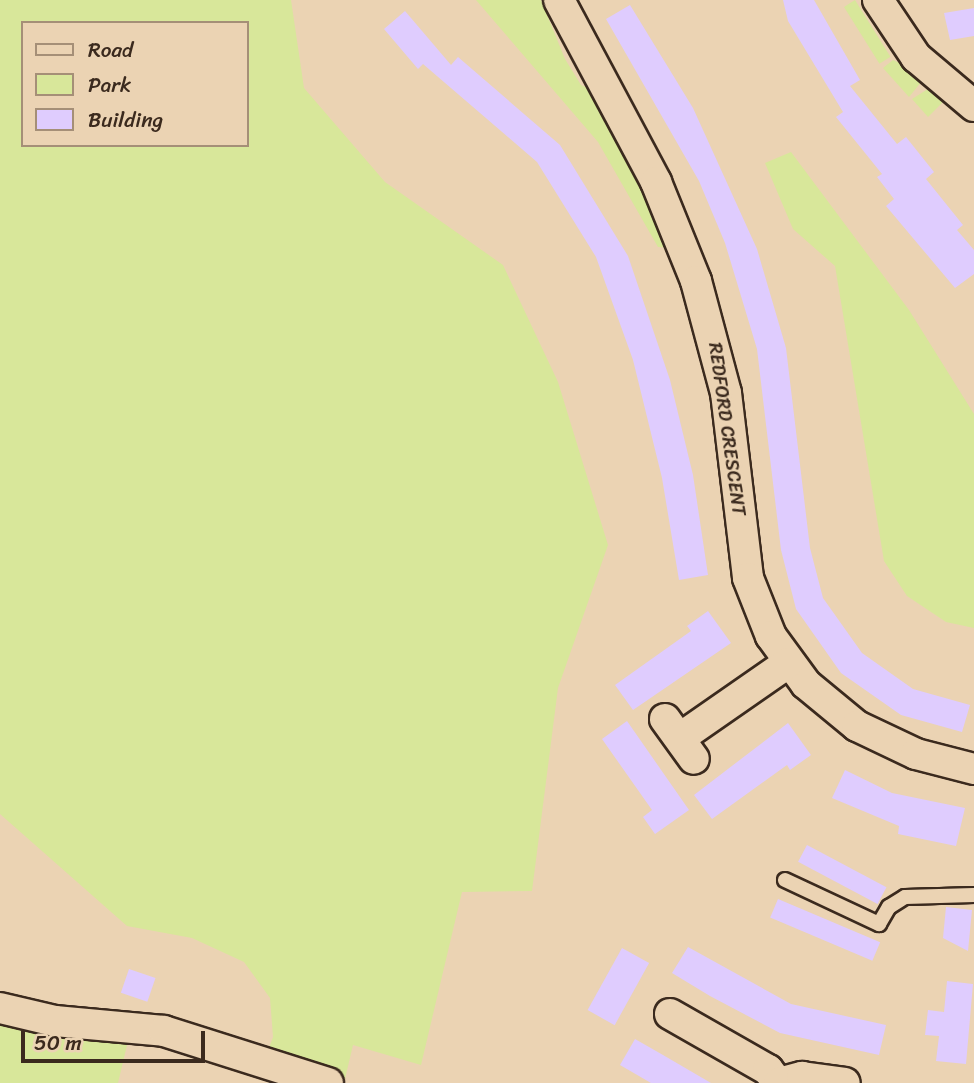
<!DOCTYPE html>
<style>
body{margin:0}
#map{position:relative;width:974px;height:1083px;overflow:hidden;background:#ebd3b3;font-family:Sriracha,sans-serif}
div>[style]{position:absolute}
.green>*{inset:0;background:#d8e79a;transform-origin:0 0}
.building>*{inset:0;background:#dfccfe;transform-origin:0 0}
.roads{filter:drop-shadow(2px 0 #3b2a1e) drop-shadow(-2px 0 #3b2a1e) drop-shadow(0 2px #3b2a1e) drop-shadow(0 -2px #3b2a1e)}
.service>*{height:14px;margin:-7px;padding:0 7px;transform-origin:7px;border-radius:7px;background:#ebd3b3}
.minor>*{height:30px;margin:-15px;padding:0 15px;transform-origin:15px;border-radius:15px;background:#ebd3b3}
span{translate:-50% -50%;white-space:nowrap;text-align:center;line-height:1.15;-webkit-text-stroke:5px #ebd3b3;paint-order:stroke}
.street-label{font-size:19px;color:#3b2a1e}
.legend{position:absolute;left:21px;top:21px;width:228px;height:126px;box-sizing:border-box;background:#ebd3b3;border:2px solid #a58f77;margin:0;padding:9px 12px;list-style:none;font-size:21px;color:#3b2a1e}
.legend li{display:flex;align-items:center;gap:14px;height:35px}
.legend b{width:35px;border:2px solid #a58f77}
.scale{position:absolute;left:21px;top:1031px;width:184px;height:32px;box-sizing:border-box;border:4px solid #3b2a1e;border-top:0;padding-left:9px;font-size:21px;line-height:24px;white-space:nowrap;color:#3b2a1e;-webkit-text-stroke:5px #ebd3b3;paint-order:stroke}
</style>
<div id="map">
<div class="green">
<i style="clip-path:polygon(evenodd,0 0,291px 0,304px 88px,385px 182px,503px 265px,558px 382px,608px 545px,558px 688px,532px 891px,462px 892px,421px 1065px,353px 1045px,344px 1083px,274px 1083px,258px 1077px,273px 1037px,270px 998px,244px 962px,192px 938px,127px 926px,0 814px,0 0,23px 23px,247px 23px,247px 145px,23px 145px,23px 23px)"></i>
<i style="clip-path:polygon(476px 0,541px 0,565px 59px,581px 85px,592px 90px,675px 248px,658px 247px,598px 142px)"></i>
<i style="left:855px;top:0;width:67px;height:13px;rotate:58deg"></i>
<i style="clip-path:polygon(893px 60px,911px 68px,922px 81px,909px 97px,883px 68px)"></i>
<i style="clip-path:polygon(931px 87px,945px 100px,928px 117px,912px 99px)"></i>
<i style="clip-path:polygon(791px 152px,909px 310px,974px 414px,974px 628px,946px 622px,907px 596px,884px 561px,835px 266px,793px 229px,765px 163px)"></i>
<i style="clip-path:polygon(0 1025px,128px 1041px,118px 1083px,0 1083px)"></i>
</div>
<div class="building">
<i style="clip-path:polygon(783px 0,814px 0,860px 80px,850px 86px,897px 144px,906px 137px,934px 172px,926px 179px,963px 225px,957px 230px,974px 250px,974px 274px,955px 288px,886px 206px,894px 199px,877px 177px,882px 174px,836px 117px,843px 112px,788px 21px)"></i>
<i style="clip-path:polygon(630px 5px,693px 108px,757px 249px,786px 348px,810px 548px,823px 598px,862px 653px,913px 689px,970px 705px,962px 732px,901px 715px,841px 673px,796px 609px,781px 550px,757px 349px,725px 243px,699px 181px,606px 19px)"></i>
<i style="clip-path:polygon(974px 8px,974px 36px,950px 40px,944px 13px)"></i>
<i style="clip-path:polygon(405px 11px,451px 65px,458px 57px,560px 145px,628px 256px,670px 380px,693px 475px,708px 575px,679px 580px,662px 478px,633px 360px,596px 257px,537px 162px,423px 64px,418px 69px,384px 29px)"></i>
<i style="clip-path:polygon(708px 611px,731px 643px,633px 710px,615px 685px,691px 631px,687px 626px)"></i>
<i style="clip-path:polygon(627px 721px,689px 810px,655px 834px,643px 817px,652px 810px,602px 739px)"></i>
<i style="clip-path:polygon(788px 723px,811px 755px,790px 770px,787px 765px,712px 819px,694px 795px)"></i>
<i style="clip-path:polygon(845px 770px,892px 793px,965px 808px,956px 846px,898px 834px,899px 826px,832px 798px)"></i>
<i style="left:807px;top:845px;width:90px;height:19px;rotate:28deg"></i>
<i style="left:778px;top:899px;width:111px;height:20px;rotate:23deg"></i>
<i style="clip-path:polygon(946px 907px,972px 910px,968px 951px,943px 938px)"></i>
<i style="clip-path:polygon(688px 947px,791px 1004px,886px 1025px,879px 1055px,780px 1033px,710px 996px,672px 973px)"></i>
<i style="left:622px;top:948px;width:31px;height:71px;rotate:29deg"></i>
<i style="left:129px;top:969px;width:28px;height:25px;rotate:19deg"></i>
<i style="clip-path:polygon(947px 981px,973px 984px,966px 1064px,936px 1061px,939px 1036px,925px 1035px,928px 1010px,944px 1012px)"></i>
<i style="clip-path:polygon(635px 1039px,663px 1055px,711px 1083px,651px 1083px,620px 1065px)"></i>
</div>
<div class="roads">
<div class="service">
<i style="left:785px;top:880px;width:104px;rotate:25.1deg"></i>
<i style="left:879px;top:924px;width:20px;rotate:-60deg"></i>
<i style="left:889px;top:907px;width:19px;rotate:-32deg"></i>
<i style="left:905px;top:897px;width:69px;rotate:-1.7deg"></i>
</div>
<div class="minor">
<i style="left:559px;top:0;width:206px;rotate:61.9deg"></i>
<i style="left:656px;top:182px;width:107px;rotate:68deg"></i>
<i style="left:696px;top:281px;width:116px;rotate:75deg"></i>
<i style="left:726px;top:393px;width:186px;rotate:83.2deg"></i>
<i style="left:748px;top:578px;width:62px;rotate:68.4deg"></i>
<i style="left:771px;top:636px;width:59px;rotate:53.9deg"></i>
<i style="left:806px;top:684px;width:66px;rotate:39.5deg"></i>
<i style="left:857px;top:726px;width:65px;rotate:25.4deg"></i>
<i style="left:916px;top:754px;width:60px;rotate:14.5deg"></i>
<i style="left:878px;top:0;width:69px;rotate:56.3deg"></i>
<i style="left:916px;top:57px;width:76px;rotate:40.2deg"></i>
<i style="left:665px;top:719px;width:49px;rotate:54.1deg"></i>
<i style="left:680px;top:738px;width:131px;rotate:-34.8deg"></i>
<i style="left:0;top:1008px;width:57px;rotate:13.3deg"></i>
<i style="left:55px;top:1021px;width:109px;rotate:5.2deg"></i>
<i style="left:164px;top:1031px;width:172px;rotate:17.6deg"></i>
<i style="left:670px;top:1014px;width:113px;rotate:29.7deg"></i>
<i style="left:768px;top:1070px;width:16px;rotate:52deg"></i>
<i style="left:779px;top:1083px;width:24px;rotate:-15deg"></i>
<i style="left:802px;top:1077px;width:43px;rotate:7.9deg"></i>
</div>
</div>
<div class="street-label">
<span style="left:727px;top:429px;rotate:82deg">REDFORD CRESCENT</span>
</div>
<ul class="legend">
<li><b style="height:9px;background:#ebd3b3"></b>Road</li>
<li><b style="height:19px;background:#d8e79a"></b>Park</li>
<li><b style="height:19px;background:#dfccfe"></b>Building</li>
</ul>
<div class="scale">50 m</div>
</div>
